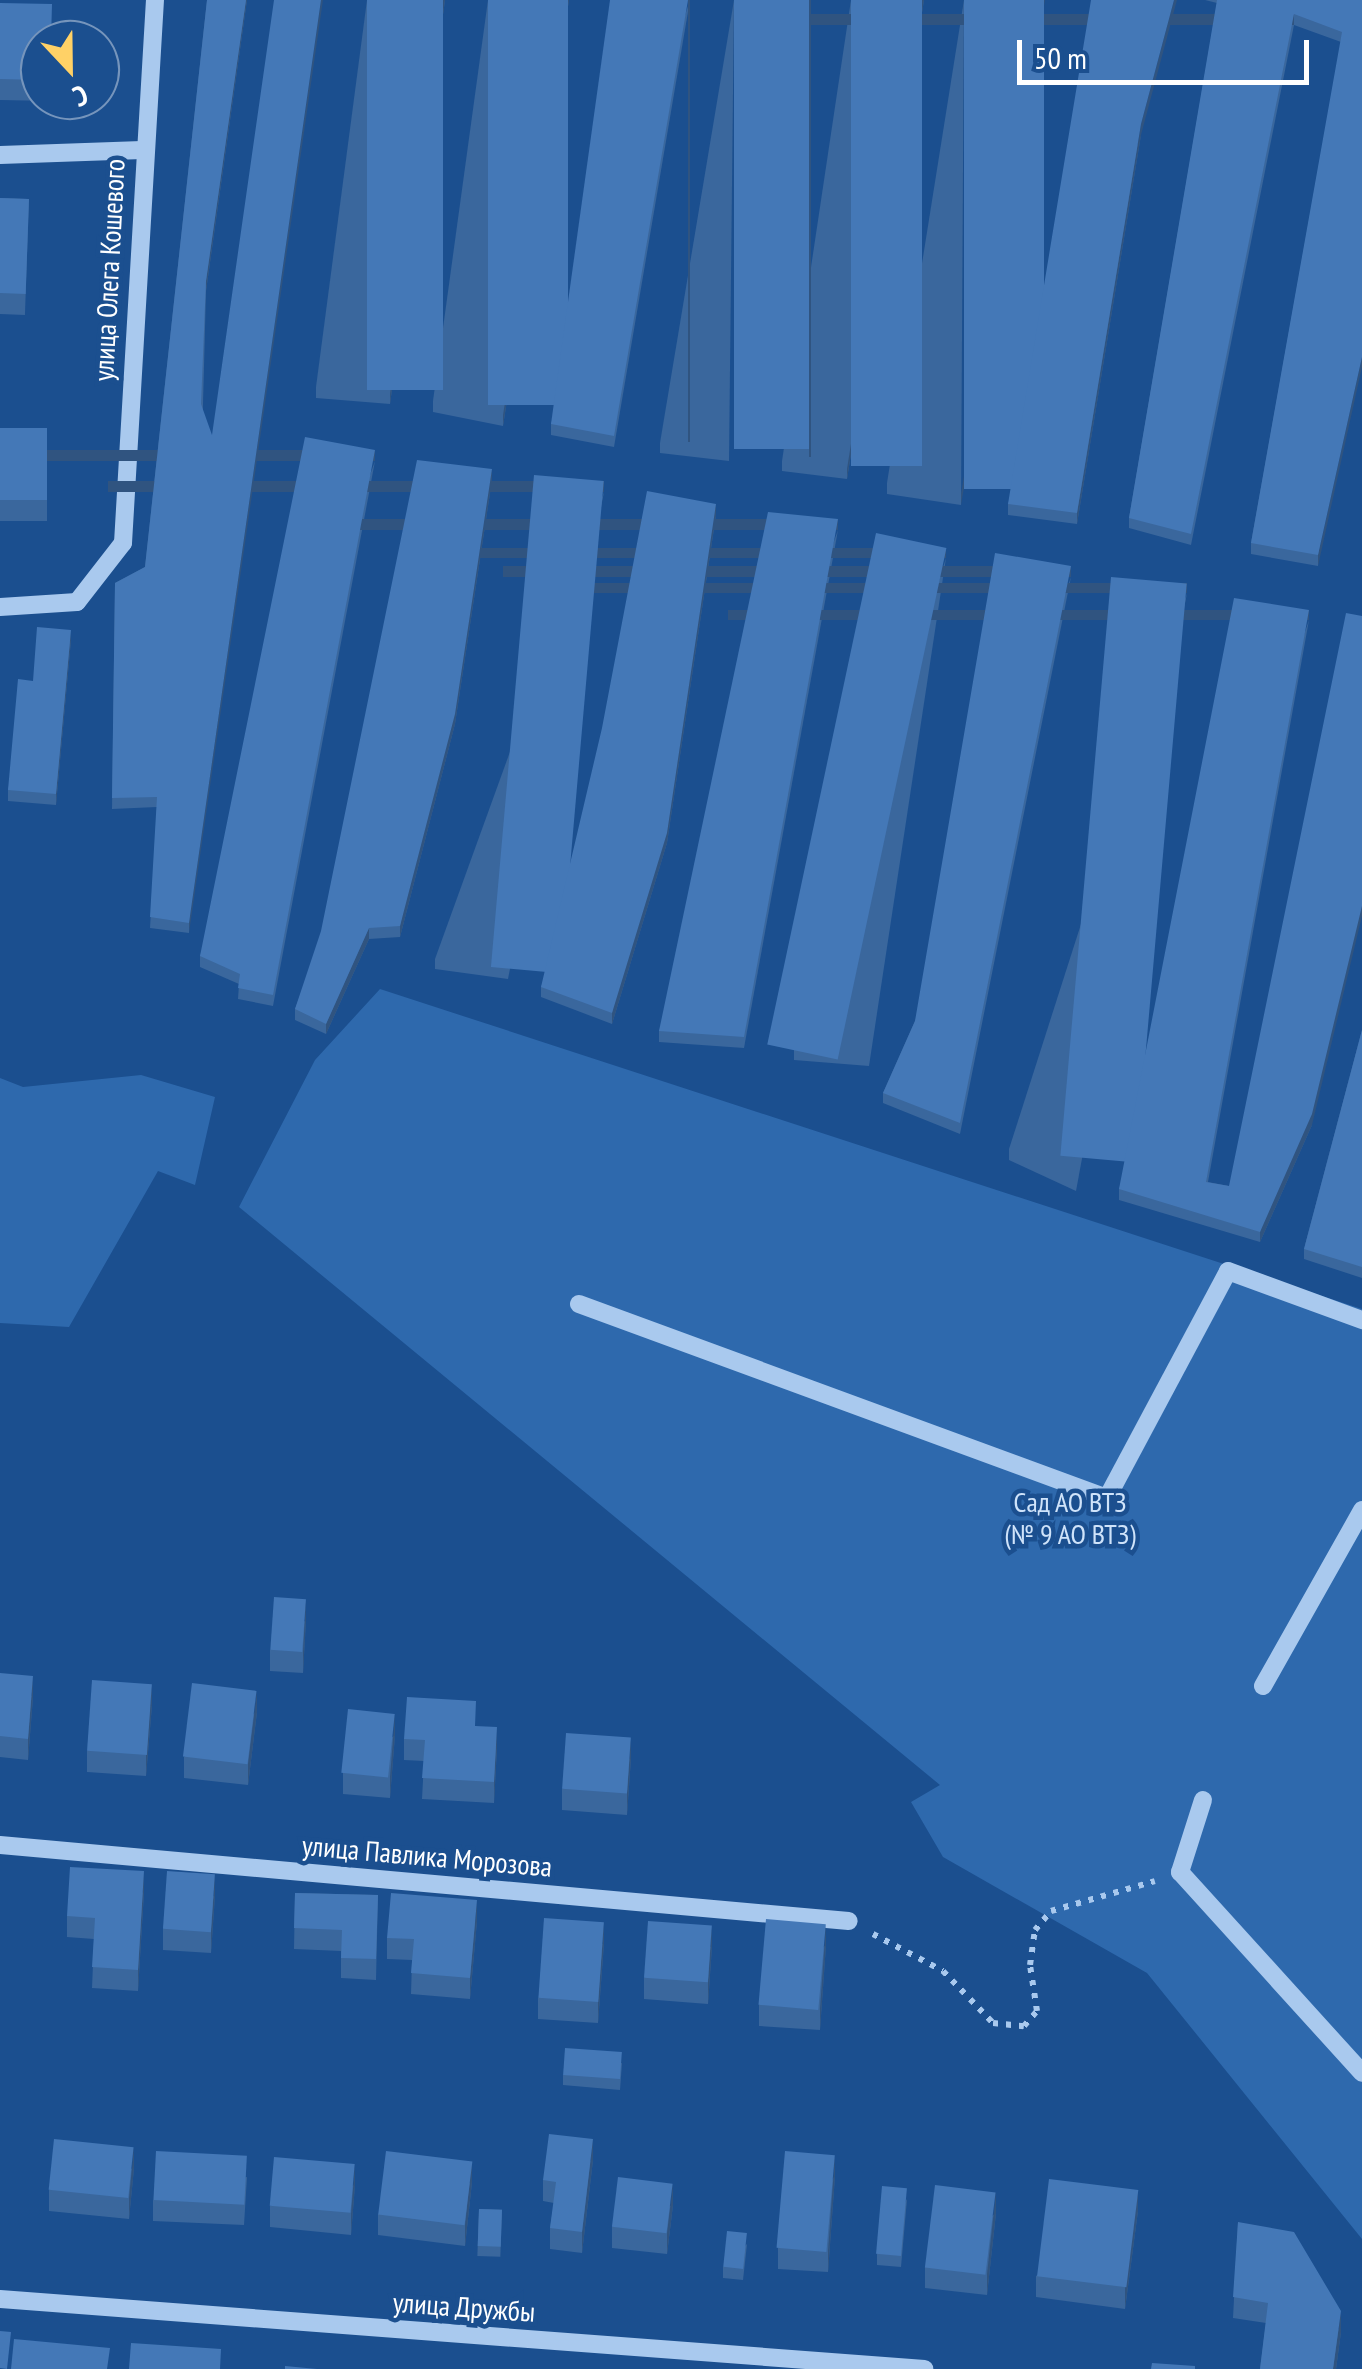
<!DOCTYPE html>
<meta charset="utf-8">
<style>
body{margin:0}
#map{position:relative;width:1362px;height:2369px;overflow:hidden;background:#1b4f8f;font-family:"PT Sans Narrow",sans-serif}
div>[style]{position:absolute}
.green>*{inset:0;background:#2e69ad}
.path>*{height:6px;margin-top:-3px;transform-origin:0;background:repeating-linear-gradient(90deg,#a9c9ee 0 5px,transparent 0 13px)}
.minor>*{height:18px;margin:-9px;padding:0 9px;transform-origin:9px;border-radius:9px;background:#a9c9ee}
.wall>*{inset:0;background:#3a679d;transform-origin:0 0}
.shaded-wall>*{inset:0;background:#305480;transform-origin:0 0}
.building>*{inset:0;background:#4478b7;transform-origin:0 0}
span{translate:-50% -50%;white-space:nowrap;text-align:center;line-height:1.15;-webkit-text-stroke:9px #1b4f8f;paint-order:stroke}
.street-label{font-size:28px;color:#fff}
.park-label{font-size:28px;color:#cfe3fa}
.north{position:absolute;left:20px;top:20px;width:100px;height:100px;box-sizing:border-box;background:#1b4f8f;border:2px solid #7695bc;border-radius:50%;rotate:158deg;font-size:28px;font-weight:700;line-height:40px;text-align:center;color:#fff}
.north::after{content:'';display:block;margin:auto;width:35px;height:45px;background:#ffd166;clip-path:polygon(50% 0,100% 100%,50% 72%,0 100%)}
.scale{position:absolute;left:1017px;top:40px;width:292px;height:45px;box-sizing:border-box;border:5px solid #fff;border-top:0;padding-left:12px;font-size:30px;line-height:35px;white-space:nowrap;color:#fff;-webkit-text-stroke:8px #1b4f8f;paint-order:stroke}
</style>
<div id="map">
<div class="green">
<i style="clip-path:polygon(380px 989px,1362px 1309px,1362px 2239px,1147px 1973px,943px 1857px,911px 1802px,940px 1785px,239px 1207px,315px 1060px)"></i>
<i style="clip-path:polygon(141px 1075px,215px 1097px,195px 1185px,158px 1171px,69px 1327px,0 1323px,0 1078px,23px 1087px)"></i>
</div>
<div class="path">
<i style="left:873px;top:1934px;width:79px;rotate:27.9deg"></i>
<i style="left:943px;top:1971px;width:72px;rotate:46.1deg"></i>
<i style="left:993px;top:2023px;width:31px;rotate:6deg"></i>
<i style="left:1024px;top:2026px;width:20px;rotate:-49deg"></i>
<i style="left:1037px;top:2011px;width:47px;rotate:-98.7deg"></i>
<i style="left:1030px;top:1965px;width:35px;rotate:-82deg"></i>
<i style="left:1035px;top:1930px;width:25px;rotate:-50deg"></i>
<i style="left:1051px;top:1911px;width:108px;rotate:-16.1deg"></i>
</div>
<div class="minor">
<i style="left:0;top:155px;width:142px;rotate:-2deg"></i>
<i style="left:0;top:607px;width:77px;rotate:-3.7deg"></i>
<i style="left:77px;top:602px;width:75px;rotate:-52.1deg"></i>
<i style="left:123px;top:543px;width:544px;rotate:-86.63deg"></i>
<i style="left:579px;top:1304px;width:563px;rotate:20.17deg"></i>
<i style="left:1107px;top:1498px;width:257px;rotate:-61.9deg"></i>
<i style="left:1228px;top:1271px;width:143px;rotate:20.1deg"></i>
<i style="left:1263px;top:1686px;width:202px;rotate:-60.6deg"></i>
<i style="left:1203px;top:1800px;width:76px;rotate:107.7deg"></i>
<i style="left:1180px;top:1872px;width:271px;rotate:47.8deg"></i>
<i style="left:0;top:1845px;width:852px;rotate:5.12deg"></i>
<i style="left:0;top:2299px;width:927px;rotate:4.33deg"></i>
</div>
<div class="wall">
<i style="clip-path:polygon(207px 0,247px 0,206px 291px,189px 933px,150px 928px,157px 807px,112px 809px,115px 583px,145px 567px)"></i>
<i style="clip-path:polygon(367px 0,445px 0,390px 404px,316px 398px,316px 387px)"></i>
<i style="clip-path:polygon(488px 0,569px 0,503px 426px,433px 412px,433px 401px)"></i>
<i style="clip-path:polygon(690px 0,614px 447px,551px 435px,551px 424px)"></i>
<i style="clip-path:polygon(734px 0,729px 461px,660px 453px,660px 443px)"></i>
<i style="clip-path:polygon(851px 0,924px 0,847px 479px,782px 471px,782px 461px)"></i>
<i style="clip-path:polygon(964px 0,961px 505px,887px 494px,887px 483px)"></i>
<i style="clip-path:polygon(1205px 0,1362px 0,1318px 566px,1251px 554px,1251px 543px,1341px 42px,1294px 25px,1191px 545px,1129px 528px,1129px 518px,1217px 3px)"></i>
<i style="clip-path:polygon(0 3px,40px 40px,40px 100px,50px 101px,0 100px)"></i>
<i style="clip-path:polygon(1141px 135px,1077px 524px,1008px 515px,1008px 504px)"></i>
<i style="left:0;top:198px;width:29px;height:116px;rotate:2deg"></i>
<i style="left:0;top:428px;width:47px;height:93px"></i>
<i style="clip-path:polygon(375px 461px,273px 1006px,238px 999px,239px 984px,200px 967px,200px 956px)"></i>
<i style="clip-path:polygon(492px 480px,455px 724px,400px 937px,369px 939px,326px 1034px,295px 1020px,295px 1009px)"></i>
<i style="clip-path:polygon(604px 492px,508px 979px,435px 969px,435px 959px)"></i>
<i style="clip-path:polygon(716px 515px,667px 843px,612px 1024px,541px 997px,541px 987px)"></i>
<i style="clip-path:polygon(838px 530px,744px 1048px,659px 1042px,659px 1031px)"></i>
<i style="clip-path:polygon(946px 558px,869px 1066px,794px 1060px,794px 1050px)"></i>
<i style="clip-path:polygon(1071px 577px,960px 1134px,883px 1103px,883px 1093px,915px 1021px)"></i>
<i style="clip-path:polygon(1187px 593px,1076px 1191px,1009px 1160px,1009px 1149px)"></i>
<i style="clip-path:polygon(1309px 620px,1208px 1182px,1229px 1186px,1312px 1125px,1260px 1242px,1119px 1200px,1119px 1189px)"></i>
<i style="clip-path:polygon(71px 640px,56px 805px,8px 801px,8px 790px,33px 681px)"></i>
<i style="clip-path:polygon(1362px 1030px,1362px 1278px,1304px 1259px,1304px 1249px)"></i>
<i style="clip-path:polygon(306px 1620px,303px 1673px,270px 1671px,270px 1650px)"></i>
<i style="clip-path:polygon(0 1673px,33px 1697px,28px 1760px,0 1757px)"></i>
<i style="clip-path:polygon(152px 1705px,146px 1776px,87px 1772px,87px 1751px)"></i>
<i style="clip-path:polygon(257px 1712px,248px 1785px,184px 1778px,184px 1757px)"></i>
<i style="clip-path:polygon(476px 1726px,497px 1748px,494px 1803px,422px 1799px,424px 1761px,404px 1760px,404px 1739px)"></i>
<i style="clip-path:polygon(395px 1735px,390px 1798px,343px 1794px,343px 1773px)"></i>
<i style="clip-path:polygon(631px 1758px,627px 1815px,562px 1810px,562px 1789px)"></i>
<i style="clip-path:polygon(144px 1892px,138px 1991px,92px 1988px,94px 1939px,67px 1937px,67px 1916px)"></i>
<i style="clip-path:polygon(295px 1893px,378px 1895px,376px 1980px,341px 1978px,341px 1951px,294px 1949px)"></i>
<i style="clip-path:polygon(215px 1895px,211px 1953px,163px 1950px,163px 1929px)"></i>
<i style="clip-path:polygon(477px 1921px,470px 1999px,411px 1994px,412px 1960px,387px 1959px,387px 1938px)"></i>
<i style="clip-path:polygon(604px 1943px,598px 2023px,538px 2019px,538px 1998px)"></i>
<i style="clip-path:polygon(826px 1945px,820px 2030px,759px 2026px,759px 2005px)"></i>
<i style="clip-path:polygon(712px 1946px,708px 2004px,644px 1999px,644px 1978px)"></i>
<i style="clip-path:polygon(622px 2063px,620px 2090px,563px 2085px,563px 2075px)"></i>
<i style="clip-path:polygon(593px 2160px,582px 2253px,550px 2249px,550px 2228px,554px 2203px,543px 2201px,543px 2180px)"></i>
<i style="clip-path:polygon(134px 2168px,129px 2219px,49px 2211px,49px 2190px)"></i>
<i style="clip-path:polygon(835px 2176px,828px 2272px,778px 2269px,778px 2248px)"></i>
<i style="clip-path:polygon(247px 2177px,244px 2225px,153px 2221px,153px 2200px)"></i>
<i style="clip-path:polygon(472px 2182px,465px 2246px,378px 2235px,378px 2214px)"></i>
<i style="clip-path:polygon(355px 2185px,351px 2235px,270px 2227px,270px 2206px)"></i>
<i style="clip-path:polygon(907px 2199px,901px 2267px,877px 2265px,877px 2254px)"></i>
<i style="clip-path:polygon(673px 2205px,667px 2254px,612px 2248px,612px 2227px)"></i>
<i style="left:479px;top:2209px;width:23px;height:47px;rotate:2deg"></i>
<i style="clip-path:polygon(1138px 2211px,1125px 2309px,1036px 2297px,1036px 2276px)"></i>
<i style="clip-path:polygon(996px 2213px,987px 2295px,925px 2288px,925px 2267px)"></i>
<i style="clip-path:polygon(1238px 2222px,1341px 2332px,1336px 2369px,1260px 2369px,1266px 2323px,1233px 2318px)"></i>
<i style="clip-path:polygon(747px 2244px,743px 2280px,723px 2278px,723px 2267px)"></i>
</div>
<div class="shaded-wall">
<i style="clip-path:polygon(246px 0,247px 0,206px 291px,206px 281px)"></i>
<i style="clip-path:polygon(321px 0,323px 0,189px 933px,189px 923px)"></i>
<i style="clip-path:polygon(443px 0,445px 0,390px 404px,390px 394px)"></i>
<i style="clip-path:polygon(568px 0,569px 0,503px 426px,503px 415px)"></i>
<i style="left:688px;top:0;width:2px;height:442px"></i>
<i style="left:809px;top:0;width:2px;height:457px"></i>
<i style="clip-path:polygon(922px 0,924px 0,847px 479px,847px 469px)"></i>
<i style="clip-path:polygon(1044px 0,1045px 0,961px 505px,961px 494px)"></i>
<i style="clip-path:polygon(1174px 0,1177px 0,1141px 135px,1077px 524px,1077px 513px,1141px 124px)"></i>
<i style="left:1294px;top:14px;width:11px;height:530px;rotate:90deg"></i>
<i style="clip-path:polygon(1362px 357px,1362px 367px,1318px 566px,1318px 555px)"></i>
<i style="left:375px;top:450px;width:11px;height:554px;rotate:90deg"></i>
<i style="clip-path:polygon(492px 469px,492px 480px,455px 724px,400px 937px,400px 926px)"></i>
<i style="left:604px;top:481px;width:11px;height:496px;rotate:90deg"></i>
<i style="clip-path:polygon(716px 504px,716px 515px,667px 843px,612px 1024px,612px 1013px)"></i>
<i style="left:838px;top:519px;width:11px;height:526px;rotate:90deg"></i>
<i style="left:946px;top:548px;width:10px;height:513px;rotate:90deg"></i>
<i style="left:1071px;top:566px;width:11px;height:568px;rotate:90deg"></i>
<i style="left:1187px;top:583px;width:10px;height:607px;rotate:90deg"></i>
<i style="left:1309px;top:610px;width:10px;height:581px;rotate:90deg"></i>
<i style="clip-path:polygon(71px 630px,71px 640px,56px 805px,56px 794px)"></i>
<i style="clip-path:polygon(1362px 906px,1362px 916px,1312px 1125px,1260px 1242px,1260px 1232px)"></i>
<i style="clip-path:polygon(369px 928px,369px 939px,326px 1034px,326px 1024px)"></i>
<i style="clip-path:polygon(306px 1599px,306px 1620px,303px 1673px,303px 1652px)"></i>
<i style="clip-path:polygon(33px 1676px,33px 1697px,28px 1760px,28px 1739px)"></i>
<i style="clip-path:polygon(152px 1684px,152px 1705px,146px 1776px,146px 1755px)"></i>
<i style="clip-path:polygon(257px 1691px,257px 1712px,248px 1785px,248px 1764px)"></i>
<i style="clip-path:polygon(395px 1714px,395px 1735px,390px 1798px,390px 1777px)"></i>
<i style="clip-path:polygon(497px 1727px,497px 1748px,494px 1803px,494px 1782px)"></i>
<i style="clip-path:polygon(631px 1737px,631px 1758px,627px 1815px,627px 1794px)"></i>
<i style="clip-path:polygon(144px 1871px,144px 1892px,138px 1991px,138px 1970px)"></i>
<i style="clip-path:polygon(215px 1874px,215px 1895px,211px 1953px,211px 1932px)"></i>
<i style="clip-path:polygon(477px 1900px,477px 1921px,470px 1999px,470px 1978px)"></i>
<i style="clip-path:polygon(604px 1922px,604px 1943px,598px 2023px,598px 2002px)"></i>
<i style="clip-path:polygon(826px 1924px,826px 1945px,820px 2030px,820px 2009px)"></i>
<i style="clip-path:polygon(712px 1925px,712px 1946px,708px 2004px,708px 1983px)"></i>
<i style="clip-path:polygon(593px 2139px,593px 2160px,582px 2253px,582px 2232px)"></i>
<i style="clip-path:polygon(134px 2147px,134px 2168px,129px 2219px,129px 2198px)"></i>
<i style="clip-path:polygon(835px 2155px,835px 2176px,828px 2272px,828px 2251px)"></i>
<i style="clip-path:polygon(472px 2161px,472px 2182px,465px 2246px,465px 2225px)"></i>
<i style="clip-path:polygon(355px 2164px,355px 2185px,351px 2235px,351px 2214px)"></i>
<i style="clip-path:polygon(673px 2184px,673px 2205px,667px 2254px,667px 2233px)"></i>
<i style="clip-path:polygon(1138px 2190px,1138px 2211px,1125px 2309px,1125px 2288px)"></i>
<i style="clip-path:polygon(996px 2192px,996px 2213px,987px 2295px,987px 2274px)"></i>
<i style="clip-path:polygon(1341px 2311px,1341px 2332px,1336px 2369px,1333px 2369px)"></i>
</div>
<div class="building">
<i style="clip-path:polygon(207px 0,246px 0,206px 281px,201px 404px,212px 435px,274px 0,321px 0,189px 923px,150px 917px,157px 797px,112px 798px,115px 583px,145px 567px)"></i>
<i style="left:367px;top:0;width:76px;height:390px"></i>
<i style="left:488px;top:0;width:80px;height:405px"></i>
<i style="clip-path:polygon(610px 0,688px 0,614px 436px,551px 424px)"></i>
<i style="left:734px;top:0;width:75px;height:449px"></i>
<i style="left:851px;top:0;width:71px;height:466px"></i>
<i style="left:964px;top:0;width:80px;height:489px"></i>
<i style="clip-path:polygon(1091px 0,1174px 0,1141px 124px,1077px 513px,1008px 504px)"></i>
<i style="clip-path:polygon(1217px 0,1362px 0,1362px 357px,1318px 555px,1251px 543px,1342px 32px,1294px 14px,1191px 534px,1129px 518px)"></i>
<i style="clip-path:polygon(0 3px,52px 4px,51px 40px,40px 40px,40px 80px,0 79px)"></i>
<i style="left:0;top:198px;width:29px;height:95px;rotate:2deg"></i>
<i style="left:0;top:428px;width:47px;height:72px"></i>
<i style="clip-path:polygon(305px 437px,375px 450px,273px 995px,238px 988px,240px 974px,200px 956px)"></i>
<i style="clip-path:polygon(417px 460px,492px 469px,455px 714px,400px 926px,369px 928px,326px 1024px,295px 1009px,321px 931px)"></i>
<i style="left:534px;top:475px;width:70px;height:494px;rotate:5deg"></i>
<i style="clip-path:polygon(647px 491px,716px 504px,667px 833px,612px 1013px,541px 987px,602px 728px)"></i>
<i style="clip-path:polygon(768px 512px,838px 519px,744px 1037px,659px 1031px)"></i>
<i style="left:876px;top:533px;width:72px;height:523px;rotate:12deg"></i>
<i style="clip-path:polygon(995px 553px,1071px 566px,960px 1123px,883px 1093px,915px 1021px)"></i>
<i style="left:1111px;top:577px;width:76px;height:581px;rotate:5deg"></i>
<i style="clip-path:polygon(1234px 598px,1309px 610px,1206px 1182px,1229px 1186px,1346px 613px,1362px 616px,1362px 906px,1312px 1114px,1260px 1232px,1119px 1189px)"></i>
<i style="clip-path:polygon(37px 627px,71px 630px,56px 794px,8px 790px,18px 679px,33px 681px)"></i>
<i style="clip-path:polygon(1362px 1030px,1362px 1267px,1304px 1249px)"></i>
<i style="left:274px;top:1597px;width:32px;height:53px;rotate:4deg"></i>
<i style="clip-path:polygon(0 1673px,33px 1676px,28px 1739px,0 1736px)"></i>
<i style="left:92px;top:1680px;width:60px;height:71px;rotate:4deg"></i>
<i style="left:192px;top:1683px;width:65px;height:74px;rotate:7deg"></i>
<i style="clip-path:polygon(407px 1697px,476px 1701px,475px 1726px,497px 1727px,494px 1782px,422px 1778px,425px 1740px,404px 1739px)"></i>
<i style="left:348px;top:1709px;width:47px;height:64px;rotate:6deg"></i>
<i style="left:566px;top:1733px;width:65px;height:56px;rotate:4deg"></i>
<i style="clip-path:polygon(70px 1867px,144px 1871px,138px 1970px,92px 1967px,95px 1918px,67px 1916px)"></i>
<i style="left:167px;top:1871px;width:48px;height:58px;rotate:4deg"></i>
<i style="clip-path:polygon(295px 1893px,378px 1895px,376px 1959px,341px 1958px,342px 1930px,294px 1928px)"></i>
<i style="clip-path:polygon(391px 1893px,477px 1900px,470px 1978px,411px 1973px,414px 1939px,387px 1938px)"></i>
<i style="left:544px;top:1918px;width:60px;height:80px;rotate:4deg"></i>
<i style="left:766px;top:1919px;width:60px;height:86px;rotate:5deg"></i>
<i style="left:648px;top:1921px;width:64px;height:57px;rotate:4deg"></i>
<i style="left:565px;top:2048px;width:57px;height:27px;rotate:4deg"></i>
<i style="clip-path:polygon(549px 2134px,593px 2139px,582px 2232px,550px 2228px,556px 2182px,543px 2180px)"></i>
<i style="left:54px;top:2139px;width:80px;height:51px;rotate:6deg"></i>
<i style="left:156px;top:2151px;width:91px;height:49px;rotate:3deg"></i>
<i style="left:386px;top:2151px;width:87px;height:64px;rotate:7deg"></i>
<i style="left:785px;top:2151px;width:50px;height:97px;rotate:5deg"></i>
<i style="left:274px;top:2157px;width:81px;height:49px;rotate:5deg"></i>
<i style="left:618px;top:2177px;width:55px;height:50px;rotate:7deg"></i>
<i style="left:1049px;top:2179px;width:90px;height:98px;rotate:7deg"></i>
<i style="left:935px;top:2185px;width:61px;height:83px;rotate:7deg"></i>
<i style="left:882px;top:2186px;width:25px;height:68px;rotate:5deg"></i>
<i style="left:479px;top:2209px;width:23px;height:37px;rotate:2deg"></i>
<i style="clip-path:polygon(1238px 2222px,1294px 2232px,1341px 2311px,1333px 2369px,1260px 2369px,1268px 2303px,1233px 2297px)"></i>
<i style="left:727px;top:2231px;width:20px;height:36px;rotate:6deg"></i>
<i style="clip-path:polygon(0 2331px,11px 2332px,7px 2369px,0 2368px)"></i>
<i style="clip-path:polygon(14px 2339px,110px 2348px,107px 2369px,11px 2369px)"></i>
<i style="clip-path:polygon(131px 2343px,221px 2349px,220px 2369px,129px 2369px)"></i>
<i style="clip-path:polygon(1152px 2363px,1195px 2366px,1195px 2369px,1151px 2369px)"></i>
<i style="clip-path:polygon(285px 2366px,317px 2369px,285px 2369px)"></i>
</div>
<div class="street-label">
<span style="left:109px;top:270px;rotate:-87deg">улица Олега Кошевого</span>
<span style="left:427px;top:1856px;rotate:5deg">улица Павлика Морозова</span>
<span style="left:464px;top:2307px;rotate:4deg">улица Дружбы</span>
</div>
<div class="park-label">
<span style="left:1070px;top:1518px">Сад АО ВТЗ<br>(№ 9 АО ВТЗ)</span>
</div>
<div class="north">С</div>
<div class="scale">50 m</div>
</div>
